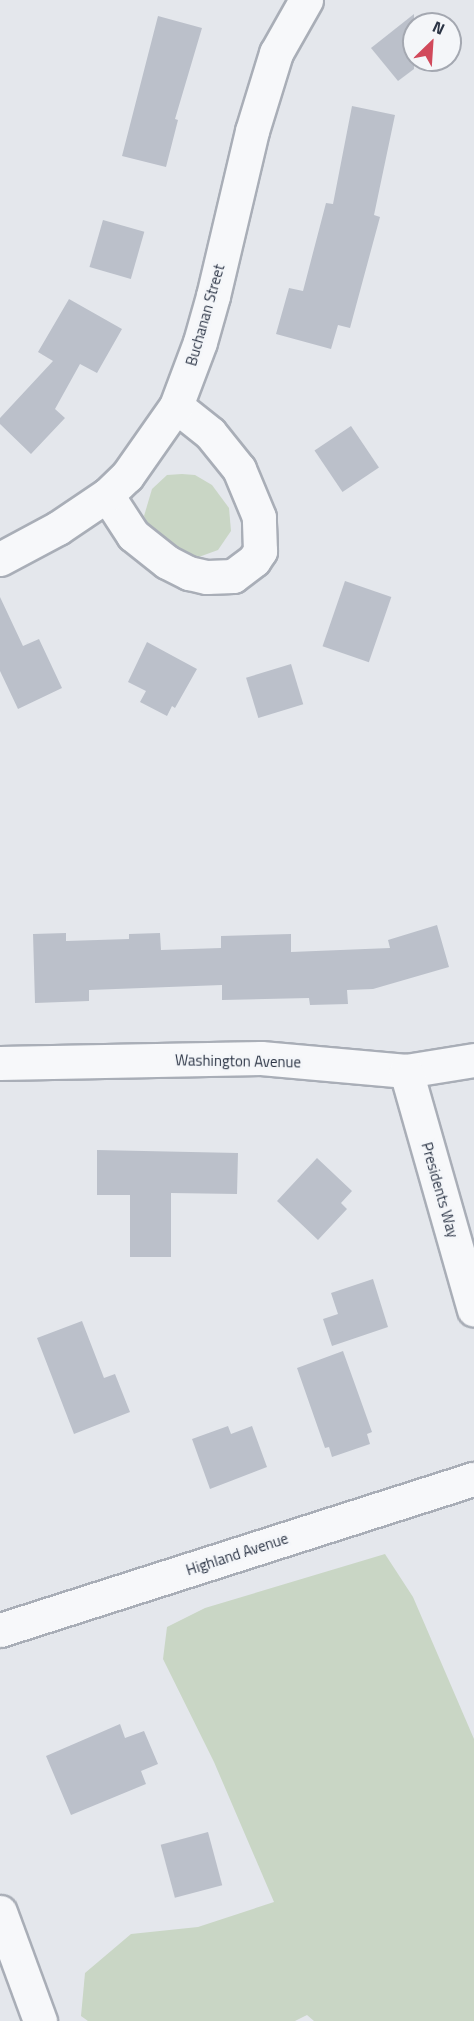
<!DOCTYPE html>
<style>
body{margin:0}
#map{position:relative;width:474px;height:2021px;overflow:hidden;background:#e4e7ec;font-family:"Titillium Web",sans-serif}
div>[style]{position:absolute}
.green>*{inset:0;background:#c9d6c5}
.building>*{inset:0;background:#bbc0ca;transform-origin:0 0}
.roads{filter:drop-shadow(2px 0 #a9aeb7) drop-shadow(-2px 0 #a9aeb7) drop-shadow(0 2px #a9aeb7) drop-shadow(0 -2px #a9aeb7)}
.minor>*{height:33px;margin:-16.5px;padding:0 16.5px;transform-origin:16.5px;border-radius:16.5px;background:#f7f8fa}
span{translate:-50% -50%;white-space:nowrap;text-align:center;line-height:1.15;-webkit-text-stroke:5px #f4f6f9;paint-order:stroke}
.street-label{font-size:15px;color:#2b3445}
.north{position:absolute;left:402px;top:12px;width:60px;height:60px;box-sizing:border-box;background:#f4f6f9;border:2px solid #a4a8b1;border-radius:50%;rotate:25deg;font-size:16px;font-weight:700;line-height:24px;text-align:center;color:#2b3445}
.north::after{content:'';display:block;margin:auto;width:21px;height:27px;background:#d1495b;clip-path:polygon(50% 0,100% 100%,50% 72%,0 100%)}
</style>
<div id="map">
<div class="green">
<i style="clip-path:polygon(182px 474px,195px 475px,212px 485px,229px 508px,231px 531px,218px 550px,196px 558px,155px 539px,144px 516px,152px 489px,167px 475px)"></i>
<i style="clip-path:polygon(385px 1554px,413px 1597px,474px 1739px,474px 2021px,314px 2021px,307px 2015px,295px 2021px,88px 2021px,81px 2016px,85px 1973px,131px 1934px,198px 1927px,274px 1902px,214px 1762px,163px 1659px,167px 1627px,205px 1608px)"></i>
</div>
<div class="building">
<i style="clip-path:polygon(414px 14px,414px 69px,398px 81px,371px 48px)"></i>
<i style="clip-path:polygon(158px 16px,202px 28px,175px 119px,178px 120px,166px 167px,122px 156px)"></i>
<i style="clip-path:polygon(352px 106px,395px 115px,374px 215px,380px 217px,350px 328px,338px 325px,331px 349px,276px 334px,289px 288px,303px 291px,326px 203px,333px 204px)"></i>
<i style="left:103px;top:220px;width:43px;height:49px;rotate:16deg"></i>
<i style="clip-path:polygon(69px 299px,122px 329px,97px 373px,80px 364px,55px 409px,65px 418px,31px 454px,0 424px,0 418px,53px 361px,38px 352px)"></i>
<i style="left:351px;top:426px;width:50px;height:44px;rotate:56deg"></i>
<i style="left:345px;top:581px;width:49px;height:69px;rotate:19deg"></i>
<i style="clip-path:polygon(0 597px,23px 646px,39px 639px,62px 688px,18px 709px,0 671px)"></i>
<i style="clip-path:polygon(147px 642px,197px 669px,175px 708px,172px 706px,167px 716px,140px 702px,146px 691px,128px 682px)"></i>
<i style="left:291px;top:664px;width:42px;height:47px;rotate:73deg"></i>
<i style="clip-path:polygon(437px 925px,449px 967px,373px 989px,347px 990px,348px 1004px,310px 1005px,309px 998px,222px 1000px,222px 985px,89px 990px,89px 1001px,35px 1003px,33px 934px,66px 933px,66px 941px,129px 939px,129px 934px,160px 933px,161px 950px,221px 948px,221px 936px,291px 934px,291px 952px,390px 948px,388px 940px)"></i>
<i style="clip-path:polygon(97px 1150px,238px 1153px,237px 1194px,171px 1193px,171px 1257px,130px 1257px,130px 1195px,97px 1195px)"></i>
<i style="clip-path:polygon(317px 1158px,352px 1191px,341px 1203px,347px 1209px,318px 1240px,277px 1201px)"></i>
<i style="clip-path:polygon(373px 1279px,388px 1327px,332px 1346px,323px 1319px,338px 1314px,331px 1293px)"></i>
<i style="clip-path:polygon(82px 1321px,104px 1378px,115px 1374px,130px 1412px,74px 1434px,37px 1338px)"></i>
<i style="clip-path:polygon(343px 1351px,372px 1432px,367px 1434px,370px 1444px,332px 1457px,329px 1447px,325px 1448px,297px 1368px)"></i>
<i style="clip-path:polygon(228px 1426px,231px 1434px,252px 1426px,267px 1467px,210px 1489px,192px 1439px)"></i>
<i style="clip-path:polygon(120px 1724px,125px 1738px,144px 1731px,158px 1764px,141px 1771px,146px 1784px,71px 1815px,46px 1756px)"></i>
<i style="left:208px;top:1832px;width:55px;height:49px;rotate:75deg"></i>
</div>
<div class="roads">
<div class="minor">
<i style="left:107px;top:495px;width:48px;rotate:57deg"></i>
<i style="left:133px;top:535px;width:43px;rotate:38.5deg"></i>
<i style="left:167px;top:562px;width:25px;rotate:27deg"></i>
<i style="left:189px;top:573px;width:18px;rotate:13deg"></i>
<i style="left:207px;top:577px;width:26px;rotate:-2deg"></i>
<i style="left:233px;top:576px;width:26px;rotate:-37deg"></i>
<i style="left:254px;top:560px;width:11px;rotate:-56deg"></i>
<i style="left:260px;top:551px;width:34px;rotate:-92deg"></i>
<i style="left:259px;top:517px;width:52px;rotate:-112.6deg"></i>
<i style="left:239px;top:469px;width:46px;rotate:-128.9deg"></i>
<i style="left:210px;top:433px;width:43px;rotate:-141.5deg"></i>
<i style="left:0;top:559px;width:66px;rotate:-28.1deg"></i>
<i style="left:58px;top:528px;width:59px;rotate:-34deg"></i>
<i style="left:107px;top:495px;width:28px;rotate:-44deg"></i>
<i style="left:127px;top:476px;width:85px;rotate:-55deg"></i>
<i style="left:176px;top:406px;width:68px;rotate:-69.4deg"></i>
<i style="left:200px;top:342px;width:48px;rotate:-74.2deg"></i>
<i style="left:213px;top:296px;width:170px;rotate:-76.7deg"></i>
<i style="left:252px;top:131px;width:82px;rotate:-72.9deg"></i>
<i style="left:276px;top:53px;width:61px;rotate:-60.5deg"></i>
<i style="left:0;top:1063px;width:261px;rotate:-1.1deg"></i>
<i style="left:261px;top:1058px;width:146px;rotate:5.1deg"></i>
<i style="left:406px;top:1071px;width:69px;rotate:-9.2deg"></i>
<i style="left:406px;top:1071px;width:248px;rotate:74.1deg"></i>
<i style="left:0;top:1630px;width:497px;rotate:-17.7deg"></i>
<i style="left:0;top:1912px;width:116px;rotate:69.8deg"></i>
</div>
</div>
<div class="street-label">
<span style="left:205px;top:315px;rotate:-74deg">Buchanan Street</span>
<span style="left:238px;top:1061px;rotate:1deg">Washington Avenue</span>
<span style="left:440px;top:1190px;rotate:74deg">Presidents Way</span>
<span style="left:237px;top:1554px;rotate:-18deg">Highland Avenue</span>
</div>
<div class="north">N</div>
</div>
